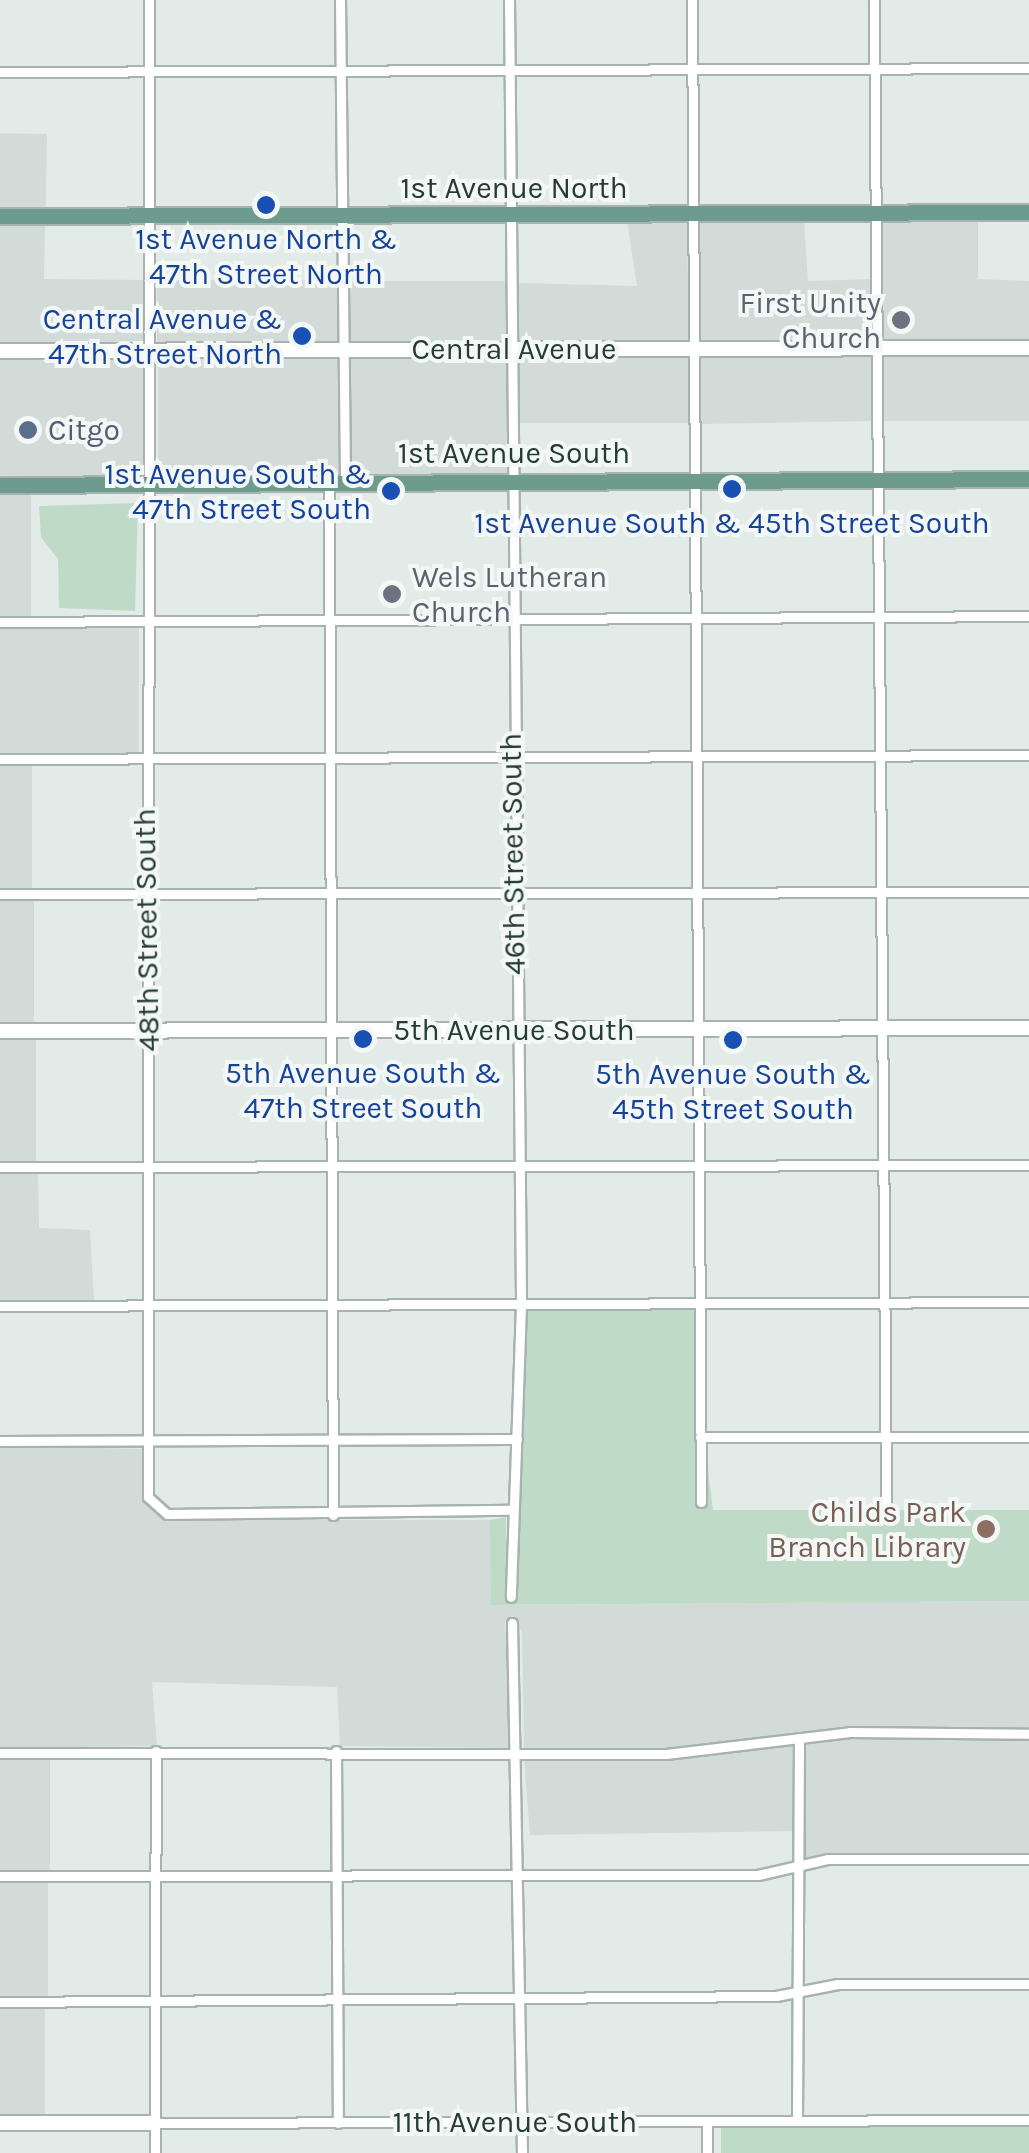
<!DOCTYPE html>
<style>
body{margin:0}
#map{position:relative;width:1029px;height:2153px;overflow:hidden;background:#e3ebe8;font-family:Karla,sans-serif}
div>[style]{position:absolute}
.built>*{inset:0;background:#d2dbd7;transform-origin:0 0}
.green>*{inset:0;background:#bfdac6;transform-origin:0 0}
.roads{filter:drop-shadow(2px 0 #a6b3af) drop-shadow(-2px 0 #a6b3af) drop-shadow(0 2px #a6b3af) drop-shadow(0 -2px #a6b3af)}
.street>*{height:9px;margin:-4.5px;padding:0 4.5px;transform-origin:4.5px;border-radius:4.5px;background:#fff}
.secondary>*{height:14px;margin:-7px;padding:0 7px;transform-origin:7px;border-radius:7px;background:#fff}
.primary>*{height:15px;margin:-7.5px;padding:0 7.5px;transform-origin:7.5px;border-radius:7.5px;background:#6d9c8f}
.dots>*{width:28px;height:28px;translate:-50% -50%;box-sizing:border-box;border:5px solid #f3f8f6;border-radius:50%}
span{translate:-50% -50%;white-space:nowrap;text-align:center;line-height:1.15;-webkit-text-stroke:8px #f3f8f6;paint-order:stroke}
.street-label{font-size:30px;color:#253b35}
.transit-label{font-size:30px;color:#164399}
.right{translate:-100% -50%;text-align:right}
.worship-label{font-size:30px;color:#5b616d}
.left{translate:0 -50%;text-align:left}
.service-label{font-size:30px;color:#4e5e75}
.education-label{font-size:30px;color:#785e54}
</style>
<div id="map">
<div class="built">
<i style="left:47px;top:134px;width:77px;height:47px;rotate:91deg"></i>
<i style="clip-path:polygon(978px 219px,978px 279px,1029px 281px,1029px 342px,882px 343px,882px 220px)"></i>
<i style="clip-path:polygon(627px 220px,687px 221px,689px 343px,517px 343px,517px 283px,637px 286px)"></i>
<i style="clip-path:polygon(0 221px,45px 222px,44px 279px,148px 280px,148px 344px,0 345px)"></i>
<i style="clip-path:polygon(697px 221px,804px 221px,808px 281px,873px 279px,872px 343px,698px 343px)"></i>
<i style="left:157px;top:280px;width:182px;height:64px"></i>
<i style="left:348px;top:281px;width:160px;height:63px"></i>
<i style="left:872px;top:353px;width:68px;height:174px;rotate:89deg"></i>
<i style="left:882px;top:353px;width:147px;height:68px"></i>
<i style="left:339px;top:354px;width:121px;height:181px;rotate:90deg"></i>
<i style="left:348px;top:354px;width:160px;height:121px"></i>
<i style="left:517px;top:354px;width:172px;height:69px"></i>
<i style="left:148px;top:355px;width:123px;height:148px;rotate:91deg"></i>
<i style="left:0;top:490px;width:31px;height:127px"></i>
<i style="left:0;top:628px;width:139px;height:126px"></i>
<i style="left:0;top:764px;width:32px;height:125px"></i>
<i style="left:0;top:900px;width:34px;height:126px"></i>
<i style="left:0;top:1037px;width:36px;height:125px"></i>
<i style="clip-path:polygon(0 1172px,38px 1172px,39px 1228px,90px 1230px,94px 1300px,0 1301px)"></i>
<i style="clip-path:polygon(0 1446px,146px 1449px,144px 1500px,167px 1520px,490px 1520px,492px 1605px,1029px 1601px,1029px 1729px,850px 1727px,666px 1749px,524px 1748px,522px 1632px,513px 1616px,505px 1622px,514px 1748px,340px 1746px,337px 1687px,152px 1682px,157px 1746px,0 1748px)"></i>
<i style="clip-path:polygon(850px 1738px,1029px 1739px,1029px 1853px,804px 1859px,804px 1743px)"></i>
<i style="clip-path:polygon(794px 1745px,794px 1831px,530px 1835px,524px 1758px,666px 1760px)"></i>
<i style="left:0;top:1758px;width:50px;height:113px"></i>
<i style="left:0;top:1881px;width:48px;height:116px"></i>
<i style="left:0;top:2008px;width:45px;height:110px"></i>
</div>
<div class="green">
<i style="clip-path:polygon(138px 503px,135px 611px,59px 608px,58px 559px,41px 537px,39px 506px)"></i>
<i style="clip-path:polygon(694px 1309px,696px 1507px,705px 1507px,705px 1448px,713px 1510px,1029px 1510px,1029px 1601px,491px 1605px,490px 1520px,506px 1517px,506px 1602px,516px 1602px,525px 1310px)"></i>
<i style="left:721px;top:2126px;width:308px;height:28px"></i>
</div>
<div class="roads">
<div class="street">
<i style="left:149px;top:0;width:1497px;rotate:90.04deg"></i>
<i style="left:148px;top:1497px;width:25px;rotate:42deg"></i>
<i style="left:167px;top:1514px;width:344px;rotate:-0.7deg"></i>
<i style="left:340px;top:0;width:481px;rotate:89.4deg"></i>
<i style="left:509px;top:0;width:1305px;rotate:89.47deg"></i>
<i style="left:521px;top:1305px;width:292px;rotate:92deg"></i>
<i style="left:692px;top:0;width:1502px;rotate:89.66deg"></i>
<i style="left:874px;top:0;width:1505px;rotate:89.54deg"></i>
<i style="left:0;top:72px;width:1029px;rotate:-0.22deg"></i>
<i style="left:329px;top:483px;width:1032px;rotate:89.78deg"></i>
<i style="left:0;top:622px;width:1029px;rotate:-0.33deg"></i>
<i style="left:0;top:759px;width:1029px;rotate:-0.22deg"></i>
<i style="left:0;top:894px;width:1029px;rotate:-0.11deg"></i>
<i style="left:0;top:1167px;width:1029px;rotate:-0.11deg"></i>
<i style="left:0;top:1306px;width:1029px;rotate:-0.22deg"></i>
<i style="left:700px;top:1437px;width:329px"></i>
<i style="left:0;top:1441px;width:517px;rotate:-0.22deg"></i>
<i style="left:512px;top:1623px;width:530px;rotate:88.92deg"></i>
<i style="left:336px;top:1751px;width:372px;rotate:89.7deg"></i>
<i style="left:0;top:1753px;width:666px;rotate:0.09deg"></i>
<i style="left:666px;top:1754px;width:185px;rotate:-6.8deg"></i>
<i style="left:850px;top:1732px;width:179px;rotate:0.6deg"></i>
<i style="left:0;top:1876px;width:758px;rotate:-0.08deg"></i>
<i style="left:758px;top:1875px;width:72px;rotate:-12.9deg"></i>
<i style="left:828px;top:1859px;width:201px"></i>
<i style="left:0;top:2002px;width:776px;rotate:-0.44deg"></i>
<i style="left:776px;top:1996px;width:63px;rotate:-11deg"></i>
<i style="left:838px;top:1984px;width:191px"></i>
<i style="left:797px;top:2120px;width:382px;rotate:-89.7deg"></i>
<i style="left:707px;top:2121px;width:32px;rotate:90deg"></i>
<i style="left:155px;top:2123px;width:874px;rotate:-0.2deg"></i>
<i style="left:155px;top:2153px;width:402px;rotate:-89.9deg"></i>
</div>
<div class="secondary">
<i style="left:0;top:351px;width:1029px;rotate:-0.17deg"></i>
<i style="left:0;top:1031px;width:1029px;rotate:-0.17deg"></i>
<i style="left:0;top:2123px;width:155px"></i>
</div>
<div class="primary">
<i style="left:0;top:216px;width:1029px;rotate:-0.22deg"></i>
<i style="left:0;top:485px;width:1029px;rotate:-0.33deg"></i>
</div>
</div>
<div class="dots">
<i style="left:266px;top:205px;background:#1a4fb4"></i>
<i style="left:901px;top:320px;background:#6b7280"></i>
<i style="left:302px;top:336px;background:#1a4fb4"></i>
<i style="left:28px;top:430px;background:#5c6f8a"></i>
<i style="left:732px;top:489px;background:#1a4fb4"></i>
<i style="left:391px;top:491px;background:#1a4fb4"></i>
<i style="left:392px;top:594px;background:#6b7280"></i>
<i style="left:363px;top:1039px;background:#1a4fb4"></i>
<i style="left:733px;top:1040px;background:#1a4fb4"></i>
<i style="left:986px;top:1529px;background:#8d6e63"></i>
</div>
<div class="street-label">
<span style="left:514px;top:188px">1st Avenue North</span>
<span style="left:514px;top:349px">Central Avenue</span>
<span style="left:514px;top:453px">1st Avenue South</span>
<span style="left:513px;top:854px;rotate:-91deg">46th Street South</span>
<span style="left:147px;top:930px;rotate:-91deg">48th Street South</span>
<span style="left:514px;top:1030px">5th Avenue South</span>
<span style="left:515px;top:2122px">11th Avenue South</span>
</div>
<div class="transit-label">
<span style="left:266px;top:256px">1st Avenue North &amp;<br>47th Street North</span>
<span class="right" style="left:282px;top:336px">Central Avenue &amp;<br>47th Street North</span>
<span class="right" style="left:371px;top:491px">1st Avenue South &amp;<br>47th Street South</span>
<span style="left:732px;top:523px">1st Avenue South &amp; 45th Street South</span>
<span style="left:363px;top:1090px">5th Avenue South &amp;<br>47th Street South</span>
<span style="left:733px;top:1091px">5th Avenue South &amp;<br>45th Street South</span>
</div>
<div class="worship-label">
<span class="right" style="left:881px;top:320px">First Unity<br>Church</span>
<span class="left" style="left:412px;top:594px">Wels Lutheran<br>Church</span>
</div>
<div class="service-label">
<span class="left" style="left:48px;top:430px">Citgo</span>
</div>
<div class="education-label">
<span class="right" style="left:966px;top:1529px">Childs Park<br>Branch Library</span>
</div>
</div>
